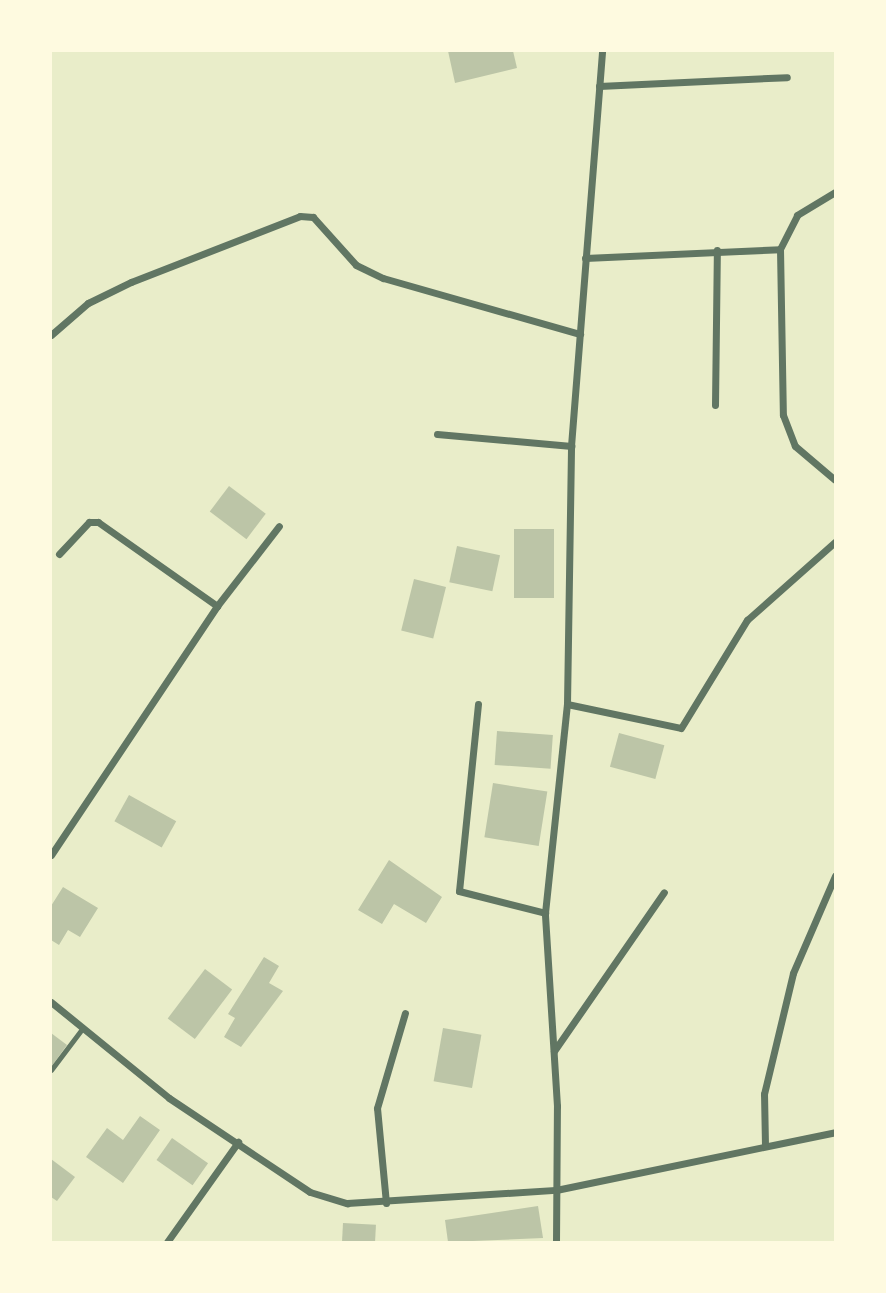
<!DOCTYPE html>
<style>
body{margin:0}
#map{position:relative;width:886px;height:1293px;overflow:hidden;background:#e9edc9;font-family:Barlow,sans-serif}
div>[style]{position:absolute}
.building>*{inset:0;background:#bcc5a7;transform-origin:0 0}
.service>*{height:5px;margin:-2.5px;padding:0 2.5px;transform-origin:2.5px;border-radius:2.5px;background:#617663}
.minor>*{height:7px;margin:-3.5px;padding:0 3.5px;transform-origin:3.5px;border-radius:3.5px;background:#617663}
span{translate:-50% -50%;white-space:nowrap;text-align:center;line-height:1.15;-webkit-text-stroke:6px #fefae0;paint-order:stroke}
.frame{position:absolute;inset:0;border:52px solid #fefae0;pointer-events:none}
</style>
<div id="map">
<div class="building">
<i style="clip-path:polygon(448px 51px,513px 51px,517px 68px,455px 83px)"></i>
<i style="left:229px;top:486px;width:46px;height:32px;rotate:37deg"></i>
<i style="left:514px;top:529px;width:40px;height:69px"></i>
<i style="left:457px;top:546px;width:44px;height:37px;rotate:12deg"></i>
<i style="left:414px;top:579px;width:33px;height:53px;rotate:14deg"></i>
<i style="left:497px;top:731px;width:56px;height:34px;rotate:4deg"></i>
<i style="left:619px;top:733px;width:47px;height:35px;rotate:15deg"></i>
<i style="left:493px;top:783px;width:55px;height:55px;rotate:9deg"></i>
<i style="left:129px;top:795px;width:54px;height:30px;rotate:29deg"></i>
<i style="clip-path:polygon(389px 860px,442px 897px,426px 923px,394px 904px,382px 924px,358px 910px)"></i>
<i style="clip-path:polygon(63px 887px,98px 908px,80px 937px,68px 930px,59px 945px,51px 940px,51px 906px)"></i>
<i style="clip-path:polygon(264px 957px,279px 966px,269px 983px,283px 991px,241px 1047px,224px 1037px,235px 1018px,228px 1014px)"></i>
<i style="left:205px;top:969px;width:34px;height:62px;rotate:37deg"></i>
<i style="left:443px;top:1028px;width:39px;height:54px;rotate:10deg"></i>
<i style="clip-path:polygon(51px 1033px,67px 1045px,51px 1067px)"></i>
<i style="clip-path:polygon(140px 1116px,160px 1130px,123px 1183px,86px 1157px,107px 1128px,123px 1140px)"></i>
<i style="left:172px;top:1138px;width:44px;height:27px;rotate:35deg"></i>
<i style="clip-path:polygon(51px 1159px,75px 1177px,57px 1201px,51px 1197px)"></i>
<i style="clip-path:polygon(538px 1206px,543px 1238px,448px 1242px,445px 1220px)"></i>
<i style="left:343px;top:1223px;width:33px;height:19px;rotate:3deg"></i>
</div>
<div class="service">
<i style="left:51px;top:1070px;width:51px;rotate:-52.9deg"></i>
</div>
<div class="minor">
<i style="left:599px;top:86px;width:188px;rotate:-2.7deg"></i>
<i style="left:780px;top:249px;width:38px;rotate:-63deg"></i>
<i style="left:797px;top:215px;width:44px;rotate:-31.2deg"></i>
<i style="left:585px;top:258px;width:195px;rotate:-2.6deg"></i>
<i style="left:780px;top:249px;width:166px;rotate:89deg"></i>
<i style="left:783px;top:415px;width:33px;rotate:69deg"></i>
<i style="left:795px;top:446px;width:52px;rotate:40.4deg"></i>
<i style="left:51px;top:335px;width:49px;rotate:-40.9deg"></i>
<i style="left:88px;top:303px;width:48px;rotate:-26deg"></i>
<i style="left:131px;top:282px;width:181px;rotate:-21.3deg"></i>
<i style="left:300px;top:216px;width:13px;rotate:4deg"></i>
<i style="left:313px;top:217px;width:64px;rotate:48.1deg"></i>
<i style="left:356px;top:265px;width:30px;rotate:26deg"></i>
<i style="left:383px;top:278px;width:205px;rotate:15.9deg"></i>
<i style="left:715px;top:405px;width:155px;rotate:-89.3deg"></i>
<i style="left:437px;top:434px;width:135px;rotate:5.1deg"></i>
<i style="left:59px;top:554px;width:44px;rotate:-46.8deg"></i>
<i style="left:89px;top:522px;width:9px"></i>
<i style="left:98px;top:522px;width:146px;rotate:35.2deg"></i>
<i style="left:478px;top:704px;width:188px;rotate:95.8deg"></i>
<i style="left:459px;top:891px;width:89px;rotate:14.3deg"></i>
<i style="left:567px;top:704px;width:116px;rotate:11.9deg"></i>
<i style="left:681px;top:728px;width:127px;rotate:-58.6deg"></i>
<i style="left:747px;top:620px;width:118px;rotate:-41.6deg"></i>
<i style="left:51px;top:855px;width:299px;rotate:-56.3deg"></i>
<i style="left:217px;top:606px;width:101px;rotate:-52.2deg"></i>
<i style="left:51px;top:1002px;width:152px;rotate:39.1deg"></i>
<i style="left:169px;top:1098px;width:169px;rotate:33.7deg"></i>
<i style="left:310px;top:1192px;width:39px;rotate:17deg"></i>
<i style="left:347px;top:1203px;width:209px;rotate:-3.6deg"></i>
<i style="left:556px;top:1190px;width:285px;rotate:-11.7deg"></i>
<i style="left:554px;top:1051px;width:193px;rotate:-55.3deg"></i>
<i style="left:765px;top:1145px;width:51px;rotate:-91.1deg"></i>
<i style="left:764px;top:1094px;width:124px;rotate:-76.5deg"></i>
<i style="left:793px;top:973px;width:106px;rotate:-66.6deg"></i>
<i style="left:386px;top:1203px;width:95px;rotate:-95.4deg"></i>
<i style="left:377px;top:1108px;width:99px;rotate:-73.6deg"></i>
<i style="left:167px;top:1242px;width:123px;rotate:-54.6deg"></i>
<i style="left:556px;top:1242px;width:136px;rotate:-89.6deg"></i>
<i style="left:557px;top:1106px;width:193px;rotate:-93.6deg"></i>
<i style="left:545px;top:913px;width:210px;rotate:-84deg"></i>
<i style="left:567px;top:704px;width:258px;rotate:-89.1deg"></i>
<i style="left:571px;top:446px;width:396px;rotate:-85.5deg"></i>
</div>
<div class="frame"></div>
</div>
